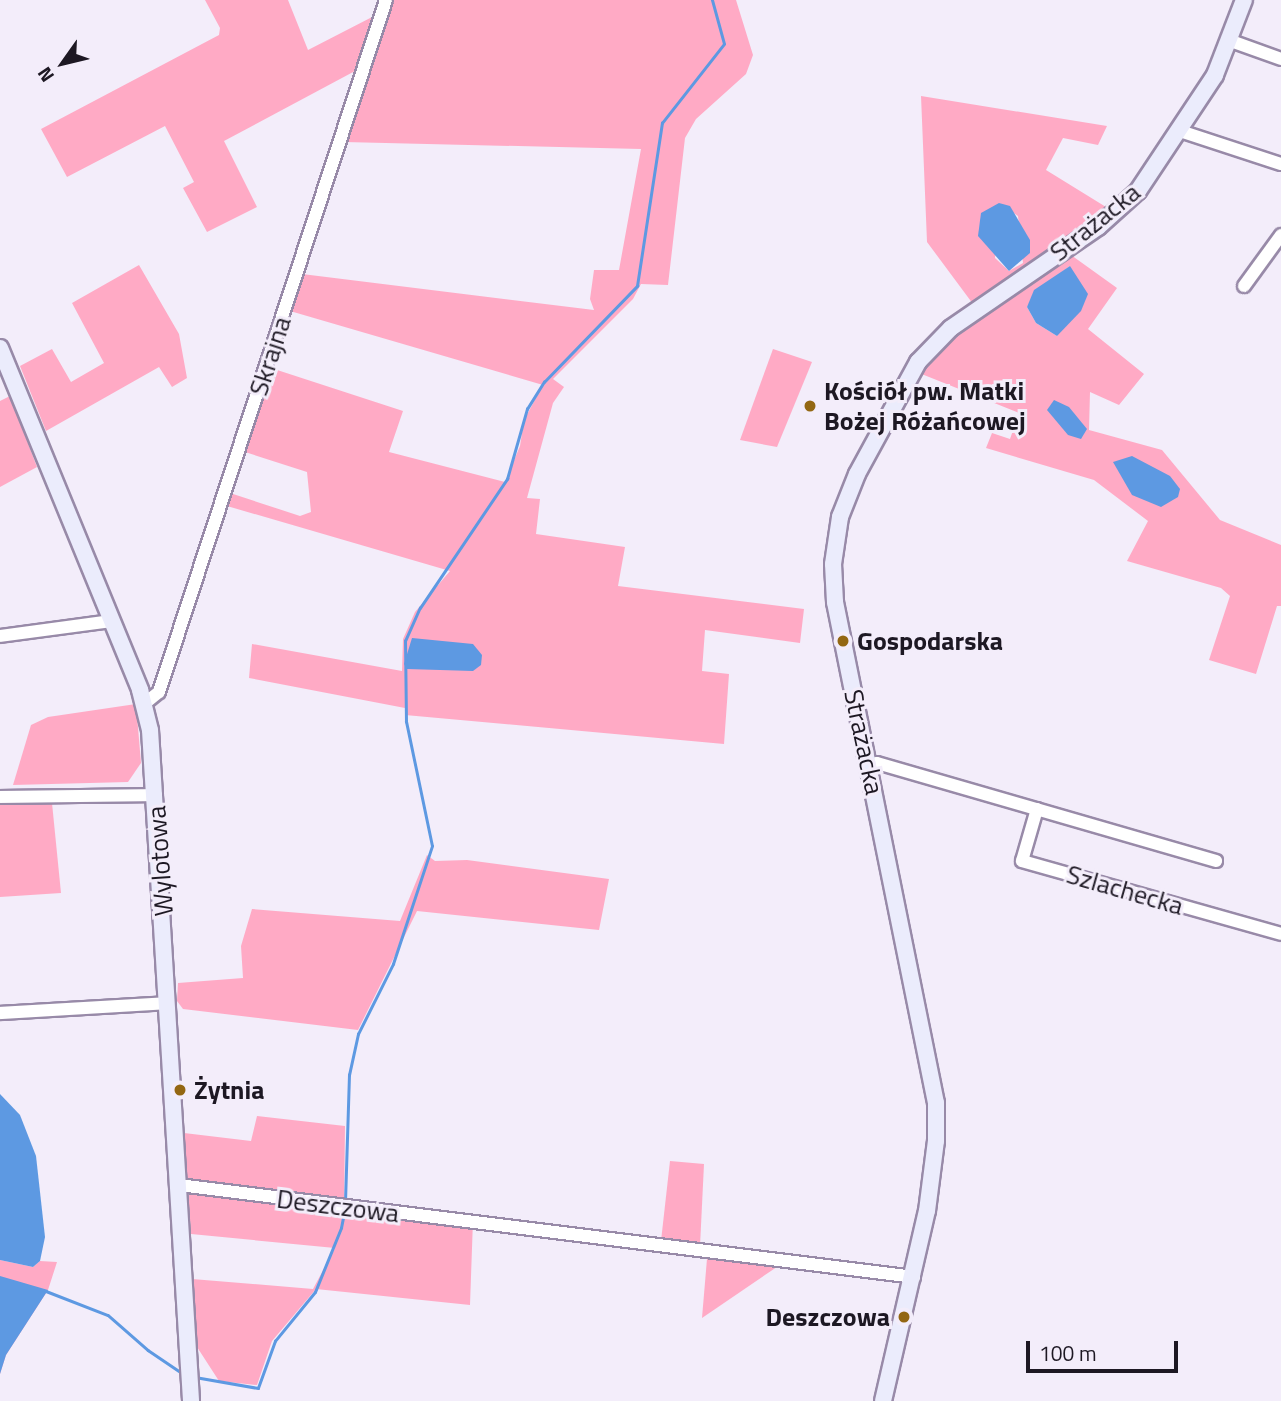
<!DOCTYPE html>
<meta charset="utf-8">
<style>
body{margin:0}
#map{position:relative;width:1281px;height:1401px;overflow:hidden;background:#f3edfa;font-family:"Titillium Web",sans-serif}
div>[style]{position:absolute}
.green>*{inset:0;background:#ffaac5}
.water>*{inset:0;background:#5d99e2}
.stream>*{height:2.5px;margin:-1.25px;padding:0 1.25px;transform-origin:1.25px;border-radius:1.25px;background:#5d99e2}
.roads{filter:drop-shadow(2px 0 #988aa8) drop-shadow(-2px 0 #988aa8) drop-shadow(0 2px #988aa8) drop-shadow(0 -2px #988aa8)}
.street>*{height:12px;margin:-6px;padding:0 6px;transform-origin:6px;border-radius:6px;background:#fff}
.secondary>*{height:16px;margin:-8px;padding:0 8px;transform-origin:8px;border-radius:8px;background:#ebecfc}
.dots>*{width:19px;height:19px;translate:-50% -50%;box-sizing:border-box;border:4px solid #f3edfa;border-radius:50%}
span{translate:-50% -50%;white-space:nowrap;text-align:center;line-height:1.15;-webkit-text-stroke:6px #f3edfa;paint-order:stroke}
.street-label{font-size:26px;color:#1d1823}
.poi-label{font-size:26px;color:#1d1823;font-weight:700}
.left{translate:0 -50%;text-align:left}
.right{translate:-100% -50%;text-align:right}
.north{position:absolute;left:28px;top:28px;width:70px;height:70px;-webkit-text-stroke:5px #f3edfa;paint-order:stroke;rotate:236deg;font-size:19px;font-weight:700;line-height:28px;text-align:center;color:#1d1823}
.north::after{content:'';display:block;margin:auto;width:24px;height:32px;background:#1d1823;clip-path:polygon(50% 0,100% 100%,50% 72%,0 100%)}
.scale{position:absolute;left:1026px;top:1341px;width:152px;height:32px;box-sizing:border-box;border:4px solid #1d1823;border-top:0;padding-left:9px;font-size:21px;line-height:24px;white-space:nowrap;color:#1d1823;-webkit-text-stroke:5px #f3edfa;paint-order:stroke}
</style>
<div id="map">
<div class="green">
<i style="clip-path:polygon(205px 0,288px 0,308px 50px,376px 15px,386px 0,736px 0,753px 55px,746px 74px,696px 119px,685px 138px,668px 285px,641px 284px,633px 299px,553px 379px,564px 387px,553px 403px,527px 498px,540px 499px,536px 534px,625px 547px,618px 586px,804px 609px,800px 643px,705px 630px,702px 671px,729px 674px,724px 744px,405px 715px,405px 708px,249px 678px,252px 644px,402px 671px,403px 639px,415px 612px,450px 571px,227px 506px,230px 493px,300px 516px,311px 512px,307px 472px,242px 451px,271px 368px,403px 411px,389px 452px,505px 482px,520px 446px,524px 420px,543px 385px,290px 311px,302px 274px,594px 310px,590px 299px,594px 270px,619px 270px,641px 149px,344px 142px,366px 72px,355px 71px,224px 141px,257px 207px,207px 232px,183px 188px,194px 182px,165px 126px,67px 177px,41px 129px,219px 35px,220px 28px)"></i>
<i style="clip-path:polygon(evenodd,921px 96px,1107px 126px,1098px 145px,1063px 138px,1046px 170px,1106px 207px,1106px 211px,973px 304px,927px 242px,921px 96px,999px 203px,1018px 216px,1023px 263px,1009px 271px,995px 258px,999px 203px)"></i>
<i style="clip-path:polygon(evenodd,1071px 255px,1117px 288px,1088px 329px,1144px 374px,1119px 405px,1090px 392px,1089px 430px,1162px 450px,1220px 520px,1281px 545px,1281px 606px,1277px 606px,1256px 674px,1209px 660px,1230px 596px,1221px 588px,1127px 561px,1148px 521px,1094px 480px,986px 448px,992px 433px,1010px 439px,1019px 413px,919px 373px,943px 345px,1071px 255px,1070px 266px,1057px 336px,1036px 323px,1027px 307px,1041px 288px,1070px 266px)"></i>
<i style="clip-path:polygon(139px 265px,179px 334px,187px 378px,172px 387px,159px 367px,46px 431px,20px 366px,52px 349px,71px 382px,104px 363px,72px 303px)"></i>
<i style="clip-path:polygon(773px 349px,812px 362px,777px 447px,740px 440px)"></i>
<i style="clip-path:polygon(10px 396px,37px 467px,0 487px,0 401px)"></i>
<i style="clip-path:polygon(136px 704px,141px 763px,128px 782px,13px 785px,31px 725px,48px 717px)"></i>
<i style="clip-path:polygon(52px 803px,61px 893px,0 897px,0 804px)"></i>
<i style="clip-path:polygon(427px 855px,435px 861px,467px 860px,609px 879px,599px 930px,417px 911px,358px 1030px,183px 1009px,177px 1001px,178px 983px,243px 978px,241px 946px,252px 909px,400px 921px)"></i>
<i style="clip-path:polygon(257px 1116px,345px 1126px,344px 1208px,473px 1220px,470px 1305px,316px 1289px,272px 1341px,257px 1385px,219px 1381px,197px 1347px,192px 1279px,313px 1289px,335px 1248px,191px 1234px,184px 1133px,251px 1141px)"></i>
<i style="clip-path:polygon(670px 1161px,704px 1164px,700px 1246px,661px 1241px)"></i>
<i style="clip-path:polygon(708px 1247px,790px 1258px,702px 1318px)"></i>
<i style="clip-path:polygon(0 1260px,33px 1267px,40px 1261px,57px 1262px,48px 1290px,6px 1355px,0 1374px)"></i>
</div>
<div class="water">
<i style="clip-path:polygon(999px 203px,1010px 206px,1030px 240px,1030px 253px,1009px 271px,978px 236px,981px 213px)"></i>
<i style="clip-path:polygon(1070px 266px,1088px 294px,1081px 311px,1057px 336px,1036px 323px,1027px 307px,1034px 290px)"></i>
<i style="clip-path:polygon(1054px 400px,1069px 407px,1087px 429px,1081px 439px,1068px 435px,1047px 410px)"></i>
<i style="clip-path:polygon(1132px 456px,1170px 476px,1180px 489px,1178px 497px,1161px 507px,1132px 495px,1113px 462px)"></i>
<i style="clip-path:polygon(412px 638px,473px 644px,482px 655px,481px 665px,473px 671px,407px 669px,404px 664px)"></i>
<i style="clip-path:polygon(0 1094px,20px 1115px,36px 1156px,45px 1237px,40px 1261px,33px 1267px,0 1260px)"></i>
<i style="clip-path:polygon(0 1276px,48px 1290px,6px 1355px,0 1374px)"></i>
</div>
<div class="stream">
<i style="left:345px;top:1202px;width:127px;rotate:-88.2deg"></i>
<i style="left:349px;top:1075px;width:42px;rotate:-77.6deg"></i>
<i style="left:358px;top:1034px;width:78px;rotate:-63.4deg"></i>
<i style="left:393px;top:964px;width:124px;rotate:-71.7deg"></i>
<i style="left:432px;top:846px;width:127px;rotate:-101.8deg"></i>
<i style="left:406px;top:722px;width:81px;rotate:-90.7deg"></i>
<i style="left:405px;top:641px;width:36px;rotate:-66deg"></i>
<i style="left:420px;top:608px;width:156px;rotate:-56deg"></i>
<i style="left:507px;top:479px;width:73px;rotate:-74.1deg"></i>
<i style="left:527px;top:409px;width:32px;rotate:-58deg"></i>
<i style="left:544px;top:382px;width:134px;rotate:-45.9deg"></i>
<i style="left:637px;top:286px;width:165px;rotate:-81.3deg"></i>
<i style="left:662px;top:123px;width:100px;rotate:-51.9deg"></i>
<i style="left:724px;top:44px;width:46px;rotate:-105.3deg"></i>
<i style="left:46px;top:1291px;width:66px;rotate:21.2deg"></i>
<i style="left:108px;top:1315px;width:53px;rotate:41.2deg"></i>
<i style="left:148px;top:1350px;width:41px;rotate:34.1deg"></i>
<i style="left:195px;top:1377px;width:64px;rotate:9.9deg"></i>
<i style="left:258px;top:1388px;width:50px;rotate:-70.1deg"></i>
<i style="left:275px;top:1341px;width:63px;rotate:-50.8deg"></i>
<i style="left:315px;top:1292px;width:69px;rotate:-67.9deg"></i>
<i style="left:341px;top:1228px;width:16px;rotate:-79deg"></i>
</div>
<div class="roads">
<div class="street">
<i style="left:1231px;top:41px;width:53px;rotate:19.8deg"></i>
<i style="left:1180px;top:131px;width:106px;rotate:18.1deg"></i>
<i style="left:1244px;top:286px;width:63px;rotate:-54deg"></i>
<i style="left:0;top:636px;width:112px;rotate:-7.7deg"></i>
<i style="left:144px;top:704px;width:19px;rotate:-39deg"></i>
<i style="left:159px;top:692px;width:728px;rotate:-71.84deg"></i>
<i style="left:869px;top:765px;width:8px;rotate:-14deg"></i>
<i style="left:877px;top:763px;width:353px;rotate:16.1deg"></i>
<i style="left:0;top:797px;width:156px;rotate:-0.7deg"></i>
<i style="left:1037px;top:809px;width:54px;rotate:106.1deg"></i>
<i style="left:1022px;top:861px;width:269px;rotate:15.7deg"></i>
<i style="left:0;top:1013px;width:168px;rotate:-3.4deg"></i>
<i style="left:179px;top:1185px;width:741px;rotate:7.13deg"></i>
</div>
<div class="secondary">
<i style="left:0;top:348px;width:370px;rotate:67.7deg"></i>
<i style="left:140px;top:690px;width:41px;rotate:76deg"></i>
<i style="left:150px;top:730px;width:672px;rotate:86.5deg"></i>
<i style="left:883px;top:1401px;width:195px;rotate:-77deg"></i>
<i style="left:927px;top:1211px;width:71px;rotate:-82.7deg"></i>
<i style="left:936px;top:1141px;width:38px;rotate:-90deg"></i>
<i style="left:936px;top:1103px;width:511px;rotate:-101.4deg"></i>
<i style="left:835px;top:602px;width:38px;rotate:-93deg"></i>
<i style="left:833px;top:564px;width:48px;rotate:-81.5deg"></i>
<i style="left:840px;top:517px;width:46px;rotate:-68.4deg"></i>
<i style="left:857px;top:474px;width:128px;rotate:-61.4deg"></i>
<i style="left:918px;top:362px;width:47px;rotate:-45.9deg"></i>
<i style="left:951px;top:328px;width:178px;rotate:-34.5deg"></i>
<i style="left:1098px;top:227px;width:54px;rotate:-42deg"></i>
<i style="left:1138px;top:191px;width:139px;rotate:-56.4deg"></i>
<i style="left:1215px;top:75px;width:80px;rotate:-68.9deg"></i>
</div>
</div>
<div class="dots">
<i style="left:810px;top:406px;background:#936712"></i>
<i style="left:843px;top:641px;background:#936712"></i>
<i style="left:180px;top:1090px;background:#936712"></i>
<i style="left:904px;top:1317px;background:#936712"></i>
</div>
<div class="street-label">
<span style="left:1095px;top:222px;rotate:-39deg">Strażacka</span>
<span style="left:270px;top:356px;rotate:-72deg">Skrajna</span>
<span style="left:864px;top:742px;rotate:78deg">Strażacka</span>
<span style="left:160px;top:861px;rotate:-94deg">Wylotowa</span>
<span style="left:1125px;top:890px;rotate:16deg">Szlachecka</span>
<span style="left:338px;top:1206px;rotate:7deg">Deszczowa</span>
</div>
<div class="poi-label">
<span class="left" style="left:824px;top:406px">Kościół pw. Matki<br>Bożej Różańcowej</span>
<span class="left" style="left:857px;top:641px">Gospodarska</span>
<span class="left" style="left:194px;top:1090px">Żytnia</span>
<span class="right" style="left:890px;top:1317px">Deszczowa</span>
</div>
<div class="north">N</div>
<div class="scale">100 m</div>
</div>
